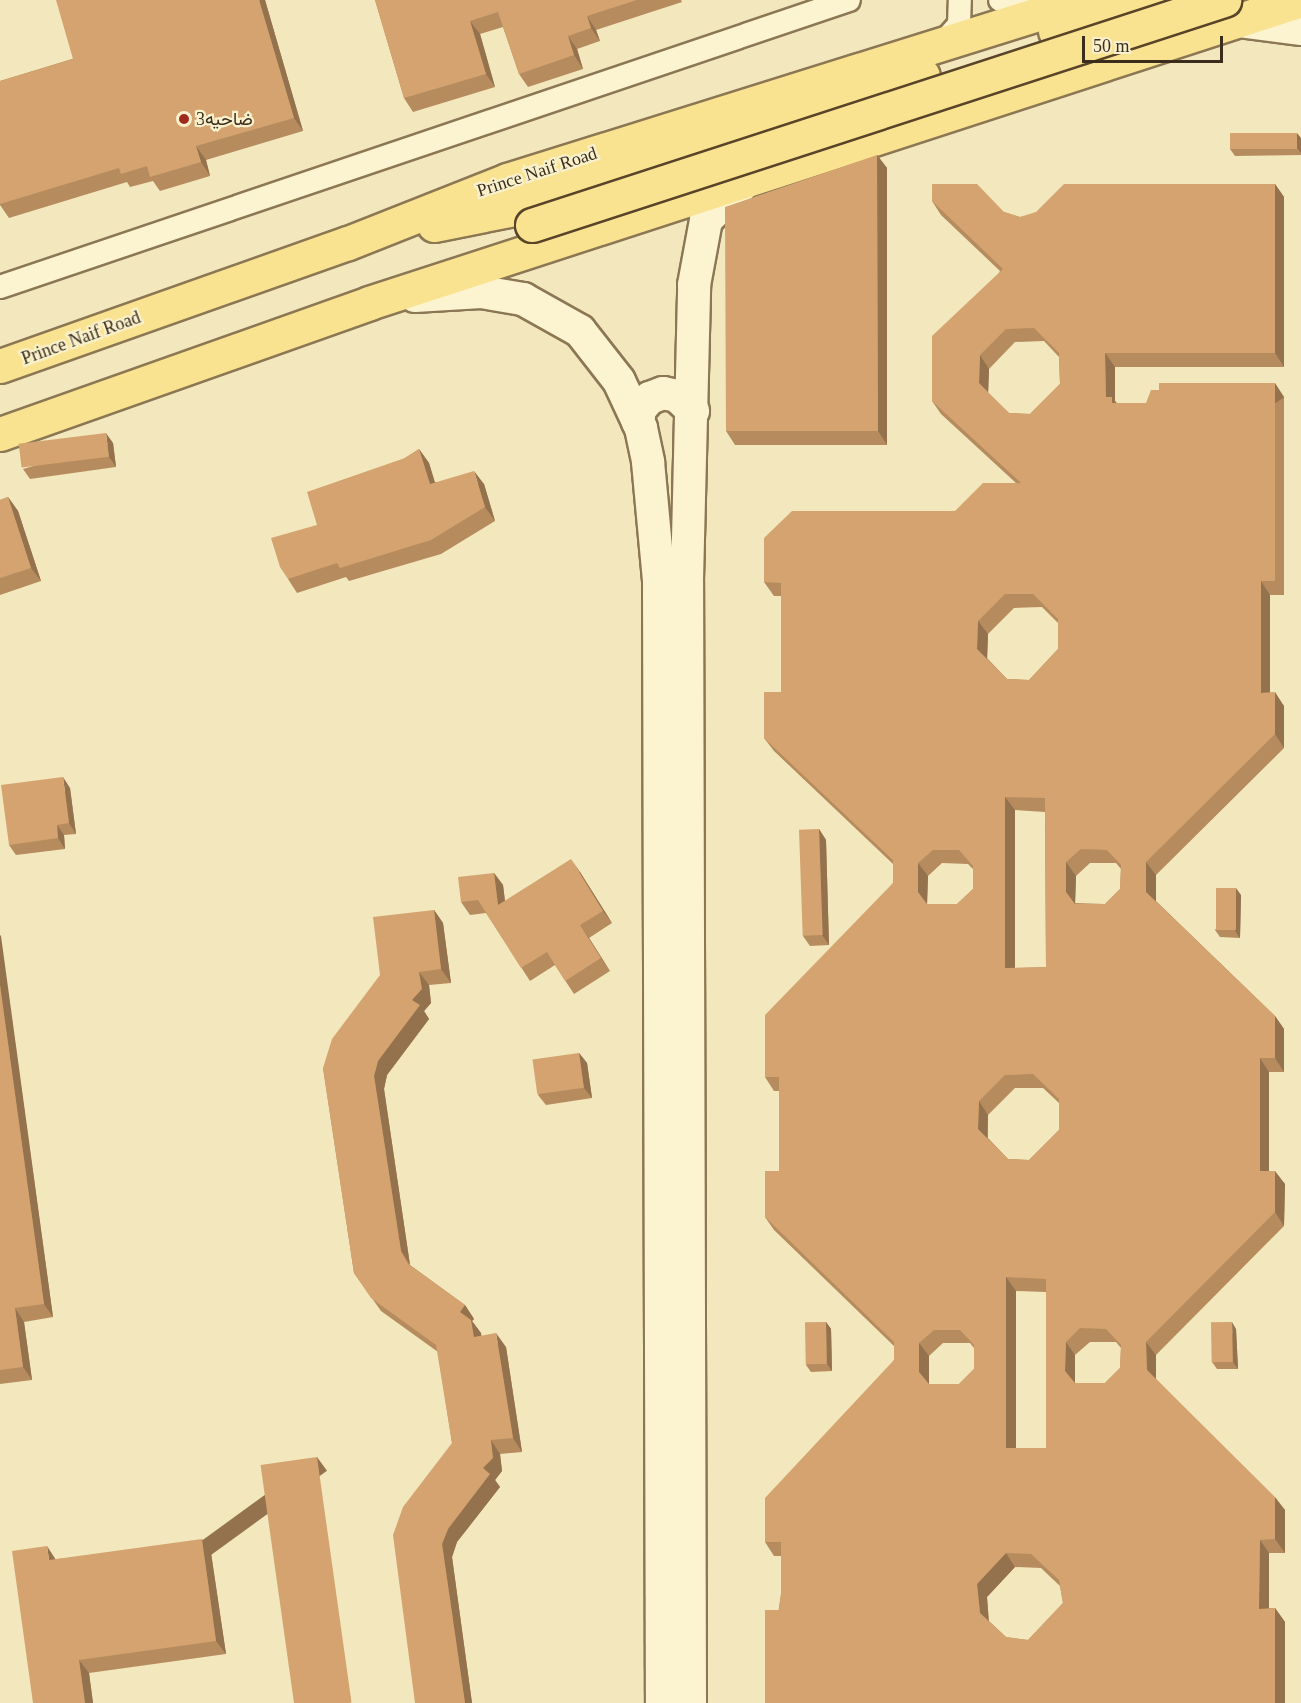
<!DOCTYPE html>
<meta charset="utf-8">
<style>
body{margin:0}
#map{position:relative;width:1301px;height:1703px;overflow:hidden;background:#f2e7bd;font-family:"Times New Roman",Vazirmatn,serif}
div>[style]{position:absolute}
.roads{filter:drop-shadow(2px 0 #8c7754) drop-shadow(-2px 0 #8c7754) drop-shadow(0 2px #8c7754) drop-shadow(0 -2px #8c7754)}
.street>*{height:22px;margin:-11px;padding:0 11px;transform-origin:11px;border-radius:11px;background:#fcf4d1}
.secondary>*{height:32px;margin:-16px;padding:0 16px;transform-origin:16px;border-radius:16px;background:#fcf4d1}
.primary>*{height:33px;margin:-16.5px;padding:0 16.5px;transform-origin:16.5px;border-radius:16.5px;background:#fae390}
.bridges{filter:drop-shadow(2px 0 #594429) drop-shadow(-2px 0 #594429) drop-shadow(0 2px #594429) drop-shadow(0 -2px #594429)}
.primary-bridge>*{height:33px;margin:-16.5px;padding:0 16.5px;transform-origin:16.5px;border-radius:16.5px;background:#fae390}
.wall>*{inset:0;background:#b68c5f}
.shaded-wall>*{inset:0;background:#94724e;transform-origin:0 0}
.building>*{inset:0;background:#d4a36f;transform-origin:0 0}
.dots>*{width:16px;height:16px;translate:-50% -50%;box-sizing:border-box;border:3px solid #f9f1ce;border-radius:50%}
span{translate:-50% -50%;white-space:nowrap;text-align:center;line-height:1.15;-webkit-text-stroke:4.5px #f9f1ce;paint-order:stroke}
.poi-label{font-size:18px;color:#3a2d1b}
.left{translate:0 -50%;text-align:left}
.street-label{font-size:18px;color:#3a2d1b}
.scale{position:absolute;left:1082px;top:36px;width:141px;height:27px;box-sizing:border-box;border:3px solid #3a2d1b;border-top:0;padding-left:8px;font-size:18px;line-height:21px;white-space:nowrap;color:#3a2d1b;-webkit-text-stroke:4px #f9f1ce;paint-order:stroke}
</style>
<div id="map">
<div class="roads">
<div class="street">
<i style="left:1000px;top:0;width:18px;rotate:29deg"></i>
<i style="left:1016px;top:9px;width:22px;rotate:8deg"></i>
<i style="left:941px;top:45px;width:28px;rotate:-49deg"></i>
<i style="left:959px;top:24px;width:24px;rotate:-88deg"></i>
<i style="left:0;top:287px;width:896px;rotate:-18.68deg"></i>
</div>
<div class="secondary">
<i style="left:1238px;top:21px;width:64px;rotate:7.2deg"></i>
<i style="left:415px;top:296px;width:66px;rotate:-3.5deg"></i>
<i style="left:481px;top:292px;width:43px;rotate:9.5deg"></i>
<i style="left:523px;top:299px;width:65px;rotate:29.3deg"></i>
<i style="left:580px;top:331px;width:63px;rotate:52deg"></i>
<i style="left:619px;top:381px;width:52px;rotate:64.9deg"></i>
<i style="left:641px;top:428px;width:35px;rotate:78deg"></i>
<i style="left:648px;top:462px;width:120px;rotate:84.7deg"></i>
<i style="left:659px;top:581px;width:1122px;rotate:89.85deg"></i>
<i style="left:638px;top:422px;width:13px;rotate:-81deg"></i>
<i style="left:640px;top:409px;width:15px;rotate:-48deg"></i>
<i style="left:650px;top:398px;width:14px;rotate:-21deg"></i>
<i style="left:663px;top:393px;width:14px;rotate:12deg"></i>
<i style="left:677px;top:396px;width:22px;rotate:43deg"></i>
<i style="left:690px;top:1703px;width:1123px;rotate:-90.15deg"></i>
<i style="left:687px;top:580px;width:295px;rotate:-88.6deg"></i>
<i style="left:694px;top:285px;width:66px;rotate:-79.5deg"></i>
<i style="left:706px;top:220px;width:56px;rotate:-44.3deg"></i>
</div>
<div class="primary">
<i style="left:1055px;top:31px;width:100px;rotate:-18.1deg"></i>
<i style="left:434px;top:225px;width:92px;rotate:-11.3deg"></i>
<i style="left:524px;top:207px;width:420px;rotate:-18.3deg"></i>
<i style="left:0;top:366px;width:369px;rotate:-19.5deg"></i>
<i style="left:348px;top:243px;width:171px;rotate:-21.6deg"></i>
<i style="left:507px;top:180px;width:603px;rotate:-17.38deg"></i>
<i style="left:0;top:434px;width:392px;rotate:-19.5deg"></i>
<i style="left:369px;top:303px;width:980px;rotate:-18.01deg"></i>
</div>
</div>
<div class="bridges">
<div class="primary-bridge">
<i style="left:532px;top:225px;width:728px;rotate:-18.01deg"></i>
</div>
</div>
<div class="wall">
<i style="clip-path:polygon(265px 0,303px 131px,206px 160px,210px 176px,160px 191px,153px 181px,130px 187px,127px 182px,9px 218px,0 205px,0 81px)"></i>
<i style="clip-path:polygon(375px 0,681px 0,682px 2px,596px 30px,600px 41px,577px 49px,583px 69px,528px 87px,519px 74px,503px 27px,480px 34px,495px 87px,413px 112px,404px 98px)"></i>
<i style="clip-path:polygon(1301px 138px,1301px 155px,1235px 156px,1230px 149px)"></i>
<i style="clip-path:polygon(877px 155px,887px 168px,887px 445px,735px 445px,726px 431px)"></i>
<i style="clip-path:polygon(evenodd,1275px 184px,1284px 197px,1284px 367px,1115px 367px,1115px 401px,1117px 403px,1146px 403px,1284px 397px,1284px 595px,1270px 595px,1270px 692px,1284px 706px,1284px 748px,1156px 875px,1156px 901px,1275px 1016px,1284px 1029px,1284px 1072px,1269px 1072px,1269px 1171px,1285px 1184px,1284px 1226px,1156px 1355px,1156px 1379px,1285px 1510px,1285px 1553px,1269px 1553px,1269px 1608px,1275px 1608px,1285px 1622px,1285px 1703px,765px 1703px,781px 1594px,781px 1556px,774px 1556px,765px 1542px,894px 1360px,894px 1346px,774px 1230px,765px 1217px,779px 1171px,779px 1091px,774px 1091px,765px 1077px,893px 883px,893px 864px,774px 751px,764px 738px,781px 692px,781px 596px,774px 596px,764px 582px,955px 511px,1016px 483px,941px 414px,932px 401px,1000px 271px,941px 215px,932px 201px,1004px 212px,1020px 217px,1275px 184px,1044px 341px,1059px 357px,1060px 384px,1030px 414px,1009px 413px,988px 393px,989px 369px,1015px 342px,1044px 341px,1275px 184px,1042px 607px,1058px 623px,1058px 649px,1029px 680px,1007px 679px,987px 658px,988px 634px,1014px 608px,1042px 607px,1275px 184px,1015px 810px,1045px 812px,1046px 967px,1015px 968px,1015px 810px,1275px 184px,942px 863px,968px 864px,973px 869px,973px 889px,957px 904px,927px 904px,928px 876px,942px 863px,1275px 184px,1090px 863px,1116px 863px,1121px 869px,1120px 889px,1105px 904px,1075px 903px,1076px 876px,1090px 863px,1275px 184px,1015px 1088px,1043px 1088px,1059px 1103px,1059px 1130px,1029px 1160px,1008px 1159px,988px 1138px,988px 1115px,1015px 1088px,1275px 184px,1016px 1291px,1046px 1292px,1046px 1448px,1016px 1448px,1016px 1291px,1275px 184px,1090px 1342px,1116px 1342px,1121px 1348px,1120px 1368px,1105px 1383px,1075px 1383px,1075px 1355px,1090px 1342px,1275px 184px,943px 1343px,970px 1343px,974px 1348px,974px 1369px,959px 1384px,929px 1384px,929px 1356px,943px 1343px,1275px 184px,1015px 1567px,1041px 1568px,1060px 1586px,1063px 1603px,1028px 1640px,1006px 1637px,989px 1621px,987px 1597px,1015px 1567px)"></i>
<i style="clip-path:polygon(113px 443px,116px 467px,30px 479px,23px 469px)"></i>
<i style="clip-path:polygon(419px 449px,429px 463px,435px 482px,484px 484px,495px 521px,441px 554px,349px 581px,346px 577px,297px 593px,288px 579px,317px 525px,405px 458px)"></i>
<i style="clip-path:polygon(8px 497px,18px 511px,41px 581px,0 595px,0 500px)"></i>
<i style="clip-path:polygon(70px 788px,76px 834px,64px 835px,65px 849px,16px 855px,9px 845px)"></i>
<i style="clip-path:polygon(819px 829px,826px 840px,829px 945px,810px 946px,803px 936px)"></i>
<i style="clip-path:polygon(580px 872px,612px 923px,589px 938px,610px 971px,574px 994px,555px 965px,530px 981px,486px 913px,470px 915px,461px 902px,494px 873px,503px 885px,505px 901px)"></i>
<i style="clip-path:polygon(1241px 895px,1240px 938px,1220px 937px,1215px 930px)"></i>
<i style="clip-path:polygon(434px 910px,443px 923px,451px 983px,429px 985px,431px 1003px,424px 1011px,429px 1019px,387px 1075px,384px 1089px,410px 1265px,465px 1305px,474px 1319px,472px 1321px,481px 1333px,481px 1336px,506px 1347px,522px 1452px,500px 1454px,502px 1471px,495px 1480px,500px 1487px,457px 1542px,452px 1557px,472px 1703px,415px 1703px,452px 1443px,438px 1352px,381px 1311px,354px 1273px,323px 1068px)"></i>
<i style="clip-path:polygon(0 935px,53px 1317px,24px 1322px,32px 1380px,0 1384px)"></i>
<i style="clip-path:polygon(579px 1053px,587px 1063px,592px 1098px,546px 1105px,538px 1095px)"></i>
<i style="clip-path:polygon(826px 1322px,831px 1329px,832px 1371px,811px 1372px,806px 1365px)"></i>
<i style="clip-path:polygon(1236px 1329px,1238px 1369px,1217px 1369px,1212px 1362px)"></i>
<i style="clip-path:polygon(211px 1553px,226px 1654px,89px 1673px,93px 1703px,33px 1703px,56px 1559px)"></i>
</div>
<div class="shaded-wall">
<i style="clip-path:polygon(259px 0,265px 0,303px 131px,294px 118px)"></i>
<i style="clip-path:polygon(587px 16px,596px 30px,600px 41px,591px 28px)"></i>
<i style="clip-path:polygon(470px 21px,480px 34px,495px 87px,486px 74px)"></i>
<i style="clip-path:polygon(568px 36px,577px 49px,583px 69px,574px 55px)"></i>
<i style="clip-path:polygon(1297px 133px,1301px 138px,1301px 153px,1297px 148px)"></i>
<i style="clip-path:polygon(196px 146px,206px 160px,210px 176px,201px 162px)"></i>
<i style="clip-path:polygon(877px 155px,887px 168px,887px 445px,878px 431px)"></i>
<i style="clip-path:polygon(1275px 184px,1284px 197px,1284px 367px,1275px 353px)"></i>
<i style="clip-path:polygon(1105px 353px,1115px 367px,1115px 401px,1122px 411px,1106px 397px)"></i>
<i style="clip-path:polygon(980px 355px,989px 369px,988px 397px,979px 383px)"></i>
<i style="left:1275px;top:383px;width:17px;height:198px;rotate:57deg"></i>
<i style="clip-path:polygon(106px 433px,113px 443px,116px 467px,109px 457px)"></i>
<i style="clip-path:polygon(419px 449px,429px 463px,439px 497px,430px 484px)"></i>
<i style="clip-path:polygon(474px 471px,484px 484px,495px 521px,485px 507px)"></i>
<i style="clip-path:polygon(8px 497px,18px 511px,41px 581px,31px 568px)"></i>
<i style="clip-path:polygon(1261px 581px,1270px 595px,1270px 706px,1261px 693px)"></i>
<i style="clip-path:polygon(978px 621px,988px 634px,987px 662px,977px 649px)"></i>
<i style="clip-path:polygon(1275px 692px,1284px 706px,1284px 748px,1275px 734px)"></i>
<i style="clip-path:polygon(63px 777px,70px 788px,76px 834px,69px 823px)"></i>
<i style="clip-path:polygon(1005px 797px,1015px 810px,1015px 982px,1005px 968px)"></i>
<i style="clip-path:polygon(57px 825px,64px 835px,65px 849px,58px 838px)"></i>
<i style="clip-path:polygon(819px 829px,826px 840px,829px 945px,822px 935px)"></i>
<i style="clip-path:polygon(571px 859px,580px 872px,612px 923px,603px 911px)"></i>
<i style="clip-path:polygon(1066px 862px,1076px 876px,1075px 906px,1066px 892px)"></i>
<i style="clip-path:polygon(1146px 862px,1156px 875px,1156px 905px,1146px 892px)"></i>
<i style="clip-path:polygon(918px 863px,928px 876px,927px 906px,918px 892px)"></i>
<i style="clip-path:polygon(494px 873px,503px 885px,507px 918px,498px 905px)"></i>
<i style="clip-path:polygon(1236px 888px,1241px 895px,1240px 938px,1235px 931px)"></i>
<i style="clip-path:polygon(434px 910px,443px 923px,451px 983px,441px 969px)"></i>
<i style="clip-path:polygon(580px 925px,589px 938px,610px 971px,601px 958px)"></i>
<i style="clip-path:polygon(0 935px,1px 936px,53px 1317px,44px 1304px,0 985px)"></i>
<i style="clip-path:polygon(419px 972px,429px 985px,431px 1003px,424px 1011px,429px 1019px,387px 1075px,384px 1089px,410px 1265px,418px 1277px,401px 1251px,374px 1076px,378px 1061px,412px 1000px)"></i>
<i style="clip-path:polygon(1275px 1016px,1284px 1029px,1284px 1072px,1275px 1058px)"></i>
<i style="clip-path:polygon(579px 1053px,587px 1063px,592px 1098px,584px 1088px)"></i>
<i style="clip-path:polygon(1260px 1058px,1269px 1072px,1269px 1184px,1260px 1171px)"></i>
<i style="clip-path:polygon(979px 1101px,988px 1115px,987px 1143px,978px 1129px)"></i>
<i style="clip-path:polygon(1275px 1171px,1285px 1184px,1284px 1226px,1275px 1212px)"></i>
<i style="clip-path:polygon(1006px 1277px,1016px 1291px,1016px 1462px,1006px 1448px)"></i>
<i style="clip-path:polygon(465px 1305px,474px 1319px,472px 1321px,481px 1333px,484px 1350px,474px 1337px,460px 1312px)"></i>
<i style="clip-path:polygon(15px 1308px,24px 1322px,32px 1380px,23px 1367px)"></i>
<i style="clip-path:polygon(826px 1322px,831px 1329px,832px 1371px,827px 1364px)"></i>
<i style="clip-path:polygon(1232px 1322px,1236px 1329px,1238px 1369px,1233px 1362px)"></i>
<i style="clip-path:polygon(496px 1333px,506px 1347px,522px 1452px,513px 1438px)"></i>
<i style="clip-path:polygon(1066px 1342px,1075px 1355px,1075px 1385px,1065px 1371px)"></i>
<i style="clip-path:polygon(1146px 1342px,1156px 1355px,1156px 1383px,1147px 1370px)"></i>
<i style="clip-path:polygon(919px 1343px,929px 1356px,929px 1386px,919px 1372px)"></i>
<i style="clip-path:polygon(491px 1440px,500px 1454px,502px 1471px,495px 1480px,500px 1487px,457px 1542px,452px 1557px,472px 1703px,465px 1703px,442px 1544px,448px 1529px,483px 1468px)"></i>
<i style="left:317px;top:1457px;width:17px;height:248px;rotate:54deg"></i>
<i style="clip-path:polygon(1275px 1497px,1285px 1510px,1285px 1553px,1275px 1539px)"></i>
<i style="clip-path:polygon(202px 1539px,211px 1553px,226px 1654px,216px 1641px)"></i>
<i style="clip-path:polygon(1260px 1540px,1269px 1553px,1269px 1622px,1259px 1609px)"></i>
<i style="clip-path:polygon(47px 1546px,56px 1560px,49px 1560px)"></i>
<i style="clip-path:polygon(1006px 1553px,1015px 1567px,987px 1597px,989px 1626px,980px 1613px,977px 1584px)"></i>
<i style="clip-path:polygon(1275px 1608px,1285px 1622px,1285px 1703px,1275px 1703px)"></i>
<i style="clip-path:polygon(79px 1660px,89px 1673px,93px 1703px,85px 1703px)"></i>
</div>
<div class="building">
<i style="clip-path:polygon(56px 0,259px 0,294px 118px,196px 146px,201px 162px,150px 177px,147px 166px,121px 174px,119px 168px,0 204px,0 81px,73px 59px)"></i>
<i style="clip-path:polygon(375px 0,637px 0,587px 16px,591px 28px,568px 36px,574px 55px,519px 74px,498px 12px,470px 21px,486px 74px,404px 98px)"></i>
<i style="left:1230px;top:133px;width:67px;height:16px"></i>
<i style="clip-path:polygon(877px 155px,878px 431px,726px 431px,725px 207px)"></i>
<i style="clip-path:polygon(evenodd,932px 184px,977px 184px,1004px 212px,1020px 217px,1036px 212px,1064px 184px,1275px 184px,1275px 353px,1105px 353px,1106px 397px,1112px 397px,1112px 403px,1146px 403px,1151px 390px,1159px 390px,1159px 383px,1275px 383px,1275px 581px,1261px 581px,1261px 693px,1275px 692px,1275px 734px,1146px 862px,1146px 892px,1275px 1016px,1275px 1058px,1260px 1058px,1260px 1171px,1275px 1171px,1275px 1212px,1146px 1342px,1147px 1370px,1275px 1497px,1275px 1539px,1260px 1540px,1259px 1609px,1275px 1608px,1275px 1703px,765px 1703px,765px 1610px,779px 1610px,781px 1594px,781px 1542px,765px 1542px,765px 1498px,894px 1360px,894px 1342px,765px 1217px,765px 1171px,779px 1171px,779px 1077px,765px 1077px,765px 1015px,893px 883px,893px 860px,764px 738px,764px 692px,781px 692px,781px 583px,764px 582px,764px 538px,792px 511px,955px 511px,983px 483px,1021px 483px,932px 401px,932px 336px,1003px 269px,932px 201px,932px 184px,1034px 328px,1059px 353px,1060px 384px,1030px 414px,1009px 413px,979px 383px,980px 355px,1006px 329px,1034px 328px,932px 184px,1005px 594px,1033px 594px,1058px 619px,1058px 649px,1029px 680px,1007px 679px,977px 649px,978px 621px,1005px 594px,932px 184px,1005px 797px,1045px 798px,1046px 967px,1005px 968px,1005px 797px,932px 184px,1081px 849px,1107px 850px,1121px 865px,1120px 889px,1105px 904px,1075px 904px,1066px 892px,1066px 862px,1081px 849px,932px 184px,933px 850px,959px 850px,973px 866px,973px 889px,957px 904px,927px 904px,918px 892px,918px 863px,933px 850px,932px 184px,1033px 1074px,1059px 1099px,1059px 1130px,1029px 1160px,1008px 1159px,978px 1129px,979px 1101px,1005px 1075px,1033px 1074px,932px 184px,1006px 1277px,1046px 1279px,1046px 1448px,1006px 1448px,1006px 1277px,932px 184px,1080px 1328px,1106px 1329px,1121px 1345px,1120px 1368px,1105px 1383px,1075px 1383px,1065px 1371px,1066px 1342px,1080px 1328px,932px 184px,934px 1330px,960px 1330px,974px 1345px,974px 1369px,959px 1384px,929px 1384px,919px 1372px,919px 1343px,934px 1330px,932px 184px,1006px 1553px,1031px 1554px,1059px 1580px,1063px 1603px,1028px 1640px,1006px 1637px,980px 1613px,977px 1584px,1006px 1553px)"></i>
<i style="left:106px;top:433px;width:24px;height:88px;rotate:83deg"></i>
<i style="clip-path:polygon(419px 449px,430px 484px,474px 471px,485px 507px,431px 540px,340px 568px,337px 563px,288px 579px,280px 567px,271px 538px,317px 525px,307px 492px,405px 458px)"></i>
<i style="clip-path:polygon(8px 497px,31px 568px,0 578px,0 500px)"></i>
<i style="clip-path:polygon(63px 777px,69px 823px,57px 825px,58px 838px,9px 845px,1px 785px)"></i>
<i style="left:819px;top:829px;width:106px;height:20px;rotate:88deg"></i>
<i style="clip-path:polygon(571px 859px,603px 911px,580px 925px,601px 958px,565px 981px,547px 952px,521px 968px,478px 900px,461px 902px,458px 877px,494px 873px,498px 905px)"></i>
<i style="left:1216px;top:888px;width:20px;height:42px"></i>
<i style="clip-path:polygon(434px 910px,441px 969px,419px 972px,422px 989px,412px 1000px,420px 1005px,378px 1061px,374px 1076px,401px 1251px,408px 1264px,465px 1305px,460px 1312px,471px 1320px,474px 1337px,496px 1333px,513px 1438px,491px 1440px,493px 1458px,483px 1468px,490px 1474px,448px 1529px,442px 1544px,465px 1703px,415px 1703px,393px 1535px,403px 1507px,452px 1443px,436px 1345px,371px 1298px,354px 1273px,323px 1068px,332px 1039px,380px 975px,373px 917px)"></i>
<i style="clip-path:polygon(0 985px,44px 1304px,15px 1308px,23px 1367px,0 1370px)"></i>
<i style="left:579px;top:1053px;width:35px;height:47px;rotate:82deg"></i>
<i style="left:826px;top:1322px;width:42px;height:21px;rotate:89deg"></i>
<i style="left:1232px;top:1322px;width:40px;height:21px;rotate:89deg"></i>
<i style="left:317px;top:1457px;width:248px;height:57px;rotate:82deg"></i>
<i style="clip-path:polygon(202px 1539px,216px 1641px,79px 1660px,85px 1703px,33px 1703px,12px 1551px,47px 1546px,49px 1560px)"></i>
</div>
<div class="dots">
<i style="left:184px;top:119px;background:#a12a1e"></i>
</div>
<div class="poi-label">
<span class="left" style="left:196px;top:119px">ضاحيه3</span>
</div>
<div class="street-label">
<span style="left:537px;top:172px;rotate:-18deg">Prince Naif Road</span>
<span style="left:81px;top:338px;rotate:-20deg">Prince Naif Road</span>
</div>
<div class="scale">50 m</div>
</div>
